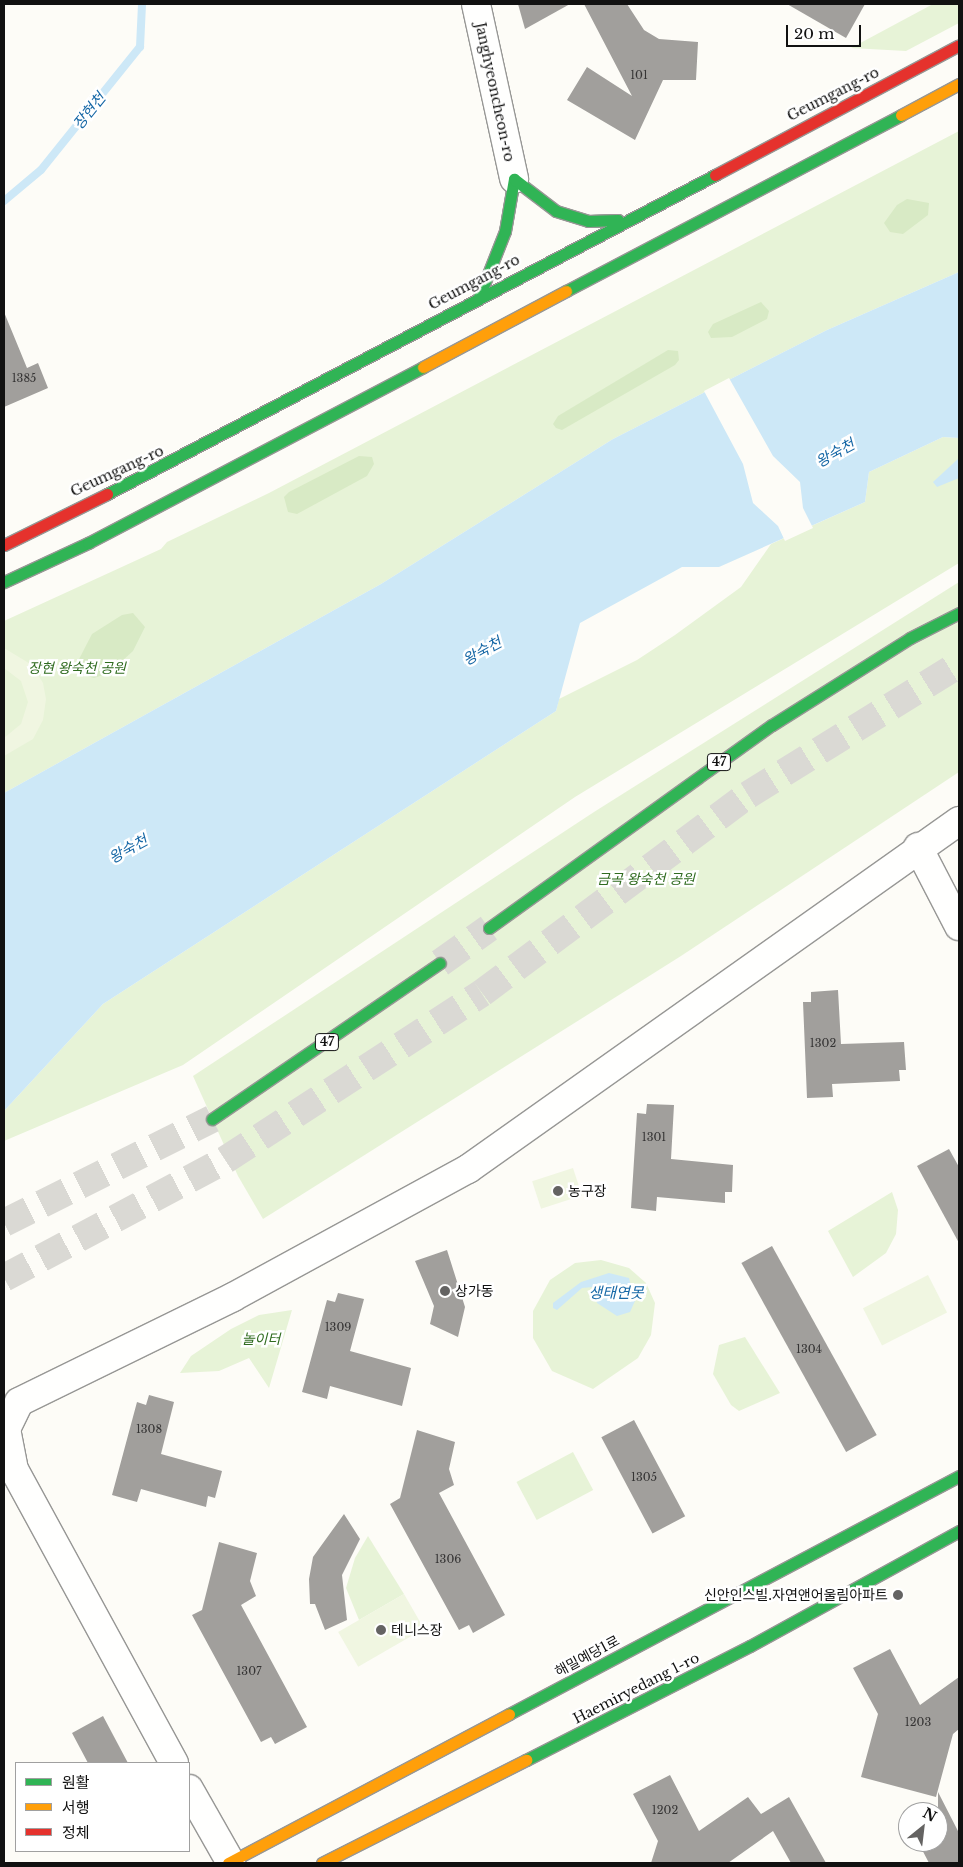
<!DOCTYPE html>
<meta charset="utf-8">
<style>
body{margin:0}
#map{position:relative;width:963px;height:1867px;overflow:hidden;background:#fdfcf7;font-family:"Libre Baskerville","Noto Sans KR",serif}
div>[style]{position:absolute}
.green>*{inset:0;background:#e7f3d7;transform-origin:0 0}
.forest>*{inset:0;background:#d8eac5}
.pitch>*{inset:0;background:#f0f6e1;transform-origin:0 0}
.water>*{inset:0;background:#cde8f7}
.pier>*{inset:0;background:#fdfcf7}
.stream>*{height:8px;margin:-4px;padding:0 4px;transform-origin:4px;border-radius:4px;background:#cde8f7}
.building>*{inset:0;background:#a19f9c;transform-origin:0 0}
.highway-tunnel>*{height:28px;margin-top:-14px;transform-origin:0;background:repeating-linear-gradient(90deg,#dad9d4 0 28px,transparent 0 42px)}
.roads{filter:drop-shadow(1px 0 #979795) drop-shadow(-1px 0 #979795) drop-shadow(0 1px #979795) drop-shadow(0 -1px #979795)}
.street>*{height:28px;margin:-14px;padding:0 14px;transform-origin:14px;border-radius:14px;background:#fffffe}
.fast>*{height:11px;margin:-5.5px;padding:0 5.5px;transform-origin:5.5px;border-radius:5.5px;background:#30b455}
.slow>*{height:11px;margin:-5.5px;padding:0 5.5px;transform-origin:5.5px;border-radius:5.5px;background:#ff9f0a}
.jam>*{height:11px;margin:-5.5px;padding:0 5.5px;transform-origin:5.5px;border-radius:5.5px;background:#e5322d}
.dots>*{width:14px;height:14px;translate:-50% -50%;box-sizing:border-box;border:2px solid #fff;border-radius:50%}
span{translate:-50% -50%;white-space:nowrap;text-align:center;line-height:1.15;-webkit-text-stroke:5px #fff;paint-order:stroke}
.number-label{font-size:11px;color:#353434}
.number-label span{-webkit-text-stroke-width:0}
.shield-label span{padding:1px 4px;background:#fff;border:1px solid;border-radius:4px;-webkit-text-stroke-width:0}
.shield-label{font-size:12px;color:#111;font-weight:700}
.street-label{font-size:14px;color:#111}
.park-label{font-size:14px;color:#2f6b1f;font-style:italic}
.poi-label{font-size:14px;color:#111}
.left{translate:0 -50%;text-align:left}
.right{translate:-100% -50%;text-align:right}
.water-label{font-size:15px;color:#1768a6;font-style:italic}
.frame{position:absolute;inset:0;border:5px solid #111;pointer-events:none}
.legend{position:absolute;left:15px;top:1762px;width:175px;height:90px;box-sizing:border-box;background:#fff;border:1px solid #a0a0a0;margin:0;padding:6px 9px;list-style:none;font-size:15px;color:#111}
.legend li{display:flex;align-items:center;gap:10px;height:25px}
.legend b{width:25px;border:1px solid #a0a0a0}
.north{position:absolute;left:898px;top:1802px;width:50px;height:50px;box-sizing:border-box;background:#fff;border:1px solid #a0a0a0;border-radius:50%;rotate:29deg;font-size:14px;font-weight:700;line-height:20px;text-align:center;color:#111}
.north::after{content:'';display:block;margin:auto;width:18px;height:22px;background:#646362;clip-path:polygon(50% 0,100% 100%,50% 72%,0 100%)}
.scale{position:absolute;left:786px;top:25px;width:75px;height:22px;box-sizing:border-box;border:2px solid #111;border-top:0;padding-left:6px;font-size:15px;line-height:18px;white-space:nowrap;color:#111;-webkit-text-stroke:4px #fff;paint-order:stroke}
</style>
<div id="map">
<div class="green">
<i style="clip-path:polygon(933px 4px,959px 4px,959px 23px,906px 51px,851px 48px)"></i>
<i style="clip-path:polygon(959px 131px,959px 272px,827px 330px,613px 439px,381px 584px,4px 793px,4px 621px,161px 549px,167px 542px,269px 493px)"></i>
<i style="clip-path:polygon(943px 437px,959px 438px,959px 563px,575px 797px,183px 1065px,4px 1141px,4px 1111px,103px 1004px,556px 711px,559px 699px,637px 660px,675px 635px,741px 587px,771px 544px,865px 502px,869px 472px)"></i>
<i style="clip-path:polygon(959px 582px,959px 772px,681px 956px,263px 1219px,238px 1176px,193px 1076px,594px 812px)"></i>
<i style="clip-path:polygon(892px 1192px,898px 1210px,896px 1234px,886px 1253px,853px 1277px,828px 1231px)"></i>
<i style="clip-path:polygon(601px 1260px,629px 1268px,646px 1283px,655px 1303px,651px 1335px,638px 1358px,593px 1389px,552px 1371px,533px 1338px,533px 1311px,550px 1280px,575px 1263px)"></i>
<i style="clip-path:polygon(292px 1310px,269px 1388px,249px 1358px,219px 1371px,180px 1373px,191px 1356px,231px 1329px,259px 1315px)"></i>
<i style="clip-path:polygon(745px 1337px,780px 1393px,739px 1411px,731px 1405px,713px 1374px,719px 1345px)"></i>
<i style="left:573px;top:1452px;width:43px;height:64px;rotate:62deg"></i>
<i style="clip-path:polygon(368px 1536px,404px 1594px,359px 1620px,346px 1588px,355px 1558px)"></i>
</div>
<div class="forest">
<i style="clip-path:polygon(907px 199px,929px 203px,928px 215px,903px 234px,890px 232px,884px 223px,897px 205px)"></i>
<i style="clip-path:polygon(761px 302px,769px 311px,767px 319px,732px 337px,711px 338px,708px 332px,713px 324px)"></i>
<i style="clip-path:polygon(668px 350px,678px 351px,679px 360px,675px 365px,562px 430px,556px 428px,553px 424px,558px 416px)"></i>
<i style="clip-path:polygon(359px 456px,372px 457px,374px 464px,367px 476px,297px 514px,288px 512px,284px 497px,289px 492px)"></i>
<i style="clip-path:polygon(133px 613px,145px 627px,133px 651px,109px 673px,94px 678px,81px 674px,76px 665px,92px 634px,122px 615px)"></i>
</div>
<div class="pitch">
<i style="clip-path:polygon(4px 648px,32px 665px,43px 683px,46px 699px,43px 720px,33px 739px,4px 756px,4px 738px,21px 724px,28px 702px,21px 681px,4px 668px)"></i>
<i style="left:573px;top:1168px;width:29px;height:43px;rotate:72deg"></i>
<i style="left:928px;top:1275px;width:42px;height:73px;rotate:63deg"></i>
<i style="left:404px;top:1594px;width:40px;height:76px;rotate:60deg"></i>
</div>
<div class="water">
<i style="clip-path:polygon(959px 272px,959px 438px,943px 437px,869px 472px,865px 502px,719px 567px,682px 567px,580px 623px,556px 711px,103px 1004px,4px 1111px,4px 793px,381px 584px,613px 439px,827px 330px)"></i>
<i style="clip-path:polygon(959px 458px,959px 478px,937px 487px,933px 482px)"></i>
<i style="clip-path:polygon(609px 1273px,629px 1278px,635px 1301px,630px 1312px,617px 1316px,597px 1303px,593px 1287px,582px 1288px,557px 1310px,553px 1308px,553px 1303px,581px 1282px)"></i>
</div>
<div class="pier">
<i style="clip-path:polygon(729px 378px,773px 456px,800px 482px,803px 508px,813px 528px,785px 541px,778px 526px,753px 503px,743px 464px,704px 391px)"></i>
</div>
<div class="stream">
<i style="left:4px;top:201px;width:48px;rotate:-40deg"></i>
<i style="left:41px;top:170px;width:158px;rotate:-51.2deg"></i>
<i style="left:140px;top:47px;width:43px;rotate:-87.3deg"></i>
</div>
<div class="building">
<i style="clip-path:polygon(518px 4px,570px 4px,525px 29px)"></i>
<i style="clip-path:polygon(584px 4px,627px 4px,644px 30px,659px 39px,698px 42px,696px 80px,663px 80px,635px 140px,567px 100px,587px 67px,632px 96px)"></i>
<i style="clip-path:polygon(787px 4px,865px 4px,846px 38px)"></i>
<i style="clip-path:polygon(4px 312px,27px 368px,38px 363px,48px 388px,4px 407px)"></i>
<i style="clip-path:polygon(838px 990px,841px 1044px,904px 1042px,906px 1070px,899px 1070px,900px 1081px,832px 1084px,833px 1097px,807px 1098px,803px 1002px,811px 1002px,811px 992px)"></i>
<i style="clip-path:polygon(647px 1104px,674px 1105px,671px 1159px,733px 1165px,732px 1192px,725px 1192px,725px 1203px,657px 1197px,656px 1211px,631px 1208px,637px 1113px,646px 1114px)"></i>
<i style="clip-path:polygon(949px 1149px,959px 1167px,959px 1243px,917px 1166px)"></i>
<i style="left:772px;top:1246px;width:216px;height:35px;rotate:61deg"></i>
<i style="clip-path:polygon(447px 1250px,465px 1307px,458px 1337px,430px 1324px,434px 1306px,415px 1261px)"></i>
<i style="clip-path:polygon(338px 1293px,364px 1299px,350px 1351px,411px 1368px,402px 1406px,330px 1386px,327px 1399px,302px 1392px,327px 1300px,335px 1302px)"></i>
<i style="clip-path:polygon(149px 1395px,174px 1402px,161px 1454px,222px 1471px,215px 1498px,208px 1496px,206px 1507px,141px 1489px,137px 1502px,112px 1495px,137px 1402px,146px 1405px)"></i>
<i style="left:634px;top:1420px;width:109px;height:37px;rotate:62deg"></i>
<i style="clip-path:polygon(417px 1430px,455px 1442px,449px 1469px,454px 1485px,439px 1493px,505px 1615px,473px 1633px,469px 1625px,459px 1630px,390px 1504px,400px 1498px)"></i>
<i style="clip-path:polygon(344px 1514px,360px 1539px,342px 1575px,347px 1620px,325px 1630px,315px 1604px,310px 1604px,309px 1579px,313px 1557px)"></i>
<i style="clip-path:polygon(219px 1542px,257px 1553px,250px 1581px,256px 1596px,241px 1605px,307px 1727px,275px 1744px,271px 1737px,261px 1742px,192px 1615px,202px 1610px)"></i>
<i style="clip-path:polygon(890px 1649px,920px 1705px,959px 1677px,959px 1729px,953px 1734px,936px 1797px,861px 1777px,878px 1714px,853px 1668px)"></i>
<i style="clip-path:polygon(103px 1716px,128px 1763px,88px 1763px,72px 1733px)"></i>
<i style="clip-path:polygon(670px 1775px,699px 1831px,748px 1797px,761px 1814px,789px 1797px,826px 1863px,791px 1863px,773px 1831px,728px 1863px,651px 1863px,658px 1841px,633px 1794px)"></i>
<i style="clip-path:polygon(938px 1792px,959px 1833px,959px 1863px,929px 1863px,918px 1842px,938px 1842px)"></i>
</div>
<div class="highway-tunnel">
<i style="left:440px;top:963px;width:60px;rotate:-35.5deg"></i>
<i style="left:4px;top:1223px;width:233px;rotate:-26.6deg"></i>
<i style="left:4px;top:1278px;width:251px;rotate:-28.1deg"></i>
<i style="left:225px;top:1160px;width:306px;rotate:-33deg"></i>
<i style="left:482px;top:993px;width:332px;rotate:-36.7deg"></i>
<i style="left:748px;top:795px;width:248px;rotate:-31.8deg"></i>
</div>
<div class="roads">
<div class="street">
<i style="left:476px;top:4px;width:179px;rotate:77.7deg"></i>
<i style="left:918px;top:847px;width:89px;rotate:62.6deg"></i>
<i style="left:174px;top:1763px;width:334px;rotate:-118.6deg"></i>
<i style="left:14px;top:1470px;width:42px;rotate:-101deg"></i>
<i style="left:6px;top:1429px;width:30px;rotate:-64deg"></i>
<i style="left:19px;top:1402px;width:238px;rotate:-26.1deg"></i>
<i style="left:233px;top:1297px;width:268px;rotate:-28.6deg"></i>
<i style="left:468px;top:1169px;width:602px;rotate:-35.33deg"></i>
<i style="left:189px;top:1789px;width:85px;rotate:60.4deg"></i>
</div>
<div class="fast">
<i style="left:566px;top:291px;width:378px;rotate:-27.7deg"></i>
<i style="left:479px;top:297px;width:71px;rotate:-68.5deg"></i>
<i style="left:505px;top:231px;width:53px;rotate:-80.2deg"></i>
<i style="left:514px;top:179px;width:53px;rotate:37.3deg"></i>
<i style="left:556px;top:211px;width:34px;rotate:17deg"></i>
<i style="left:588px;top:221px;width:30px;rotate:-2deg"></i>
<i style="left:107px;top:494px;width:687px;rotate:-27.68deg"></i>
<i style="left:4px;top:582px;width:93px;rotate:-24.9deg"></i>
<i style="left:88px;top:543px;width:378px;rotate:-27.7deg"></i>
<i style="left:489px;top:928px;width:348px;rotate:-35.7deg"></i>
<i style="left:772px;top:725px;width:163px;rotate:-32.2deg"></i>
<i style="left:910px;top:638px;width:55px;rotate:-27deg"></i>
<i style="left:212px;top:1119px;width:276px;rotate:-34.4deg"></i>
<i style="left:509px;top:1714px;width:509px;rotate:-27.87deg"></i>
<i style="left:526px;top:1760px;width:251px;rotate:-27deg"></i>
<i style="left:750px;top:1646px;width:239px;rotate:-28.8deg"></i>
</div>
<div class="slow">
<i style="left:901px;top:115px;width:66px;rotate:-28.1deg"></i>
<i style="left:423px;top:367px;width:162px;rotate:-28deg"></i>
<i style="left:228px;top:1863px;width:318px;rotate:-27.9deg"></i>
<i style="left:322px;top:1863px;width:229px;rotate:-26.8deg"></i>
</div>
<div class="jam">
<i style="left:715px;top:175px;width:276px;rotate:-28deg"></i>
<i style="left:4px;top:545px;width:115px;rotate:-26.3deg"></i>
</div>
</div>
<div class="dots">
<i style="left:558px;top:1191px;background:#646362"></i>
<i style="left:445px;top:1291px;background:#646362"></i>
<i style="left:898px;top:1595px;background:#646362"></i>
<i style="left:381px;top:1630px;background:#646362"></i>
</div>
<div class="number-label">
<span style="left:639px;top:75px">101</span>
<span style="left:24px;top:378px">1385</span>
<span style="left:823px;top:1043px">1302</span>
<span style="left:654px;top:1137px">1301</span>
<span style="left:338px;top:1327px">1309</span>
<span style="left:809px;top:1349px">1304</span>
<span style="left:149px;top:1429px">1308</span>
<span style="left:644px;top:1477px">1305</span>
<span style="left:448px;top:1559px">1306</span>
<span style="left:249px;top:1671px">1307</span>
<span style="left:918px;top:1722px">1203</span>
<span style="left:665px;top:1810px">1202</span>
</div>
<div class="shield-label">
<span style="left:719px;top:762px">47</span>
<span style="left:327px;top:1042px">47</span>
</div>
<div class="street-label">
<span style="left:495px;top:92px;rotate:78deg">Janghyeoncheon-ro</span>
<span style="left:833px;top:94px;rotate:-27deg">Geumgang-ro</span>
<span style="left:474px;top:282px;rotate:-28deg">Geumgang-ro</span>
<span style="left:117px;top:471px;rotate:-25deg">Geumgang-ro</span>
<span style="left:587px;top:1656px;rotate:-28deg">해밀예당1로</span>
<span style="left:636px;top:1688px;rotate:-27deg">Haemiryedang 1-ro</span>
</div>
<div class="park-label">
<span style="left:77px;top:668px">장현 왕숙천 공원</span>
<span style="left:646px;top:879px">금곡 왕숙천 공원</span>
<span style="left:261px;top:1339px">놀이터</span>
</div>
<div class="poi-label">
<span class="left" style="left:568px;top:1191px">농구장</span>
<span class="left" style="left:455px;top:1291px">상가동</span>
<span class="right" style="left:888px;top:1595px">신안인스빌.자연앤어울림아파트</span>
<span class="left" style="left:391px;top:1630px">테니스장</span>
</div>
<div class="water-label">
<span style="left:89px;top:111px;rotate:-51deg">장현천</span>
<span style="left:835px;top:453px;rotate:-29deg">왕숙천</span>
<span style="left:482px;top:651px;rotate:-29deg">왕숙천</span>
<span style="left:128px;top:849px;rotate:-29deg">왕숙천</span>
<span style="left:616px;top:1293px">생태연못</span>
</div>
<div class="frame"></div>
<ul class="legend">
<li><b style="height:6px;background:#30b455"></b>원활</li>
<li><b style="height:6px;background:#ff9f0a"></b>서행</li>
<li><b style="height:6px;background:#e5322d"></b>정체</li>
</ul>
<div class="north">N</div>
<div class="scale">20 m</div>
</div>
